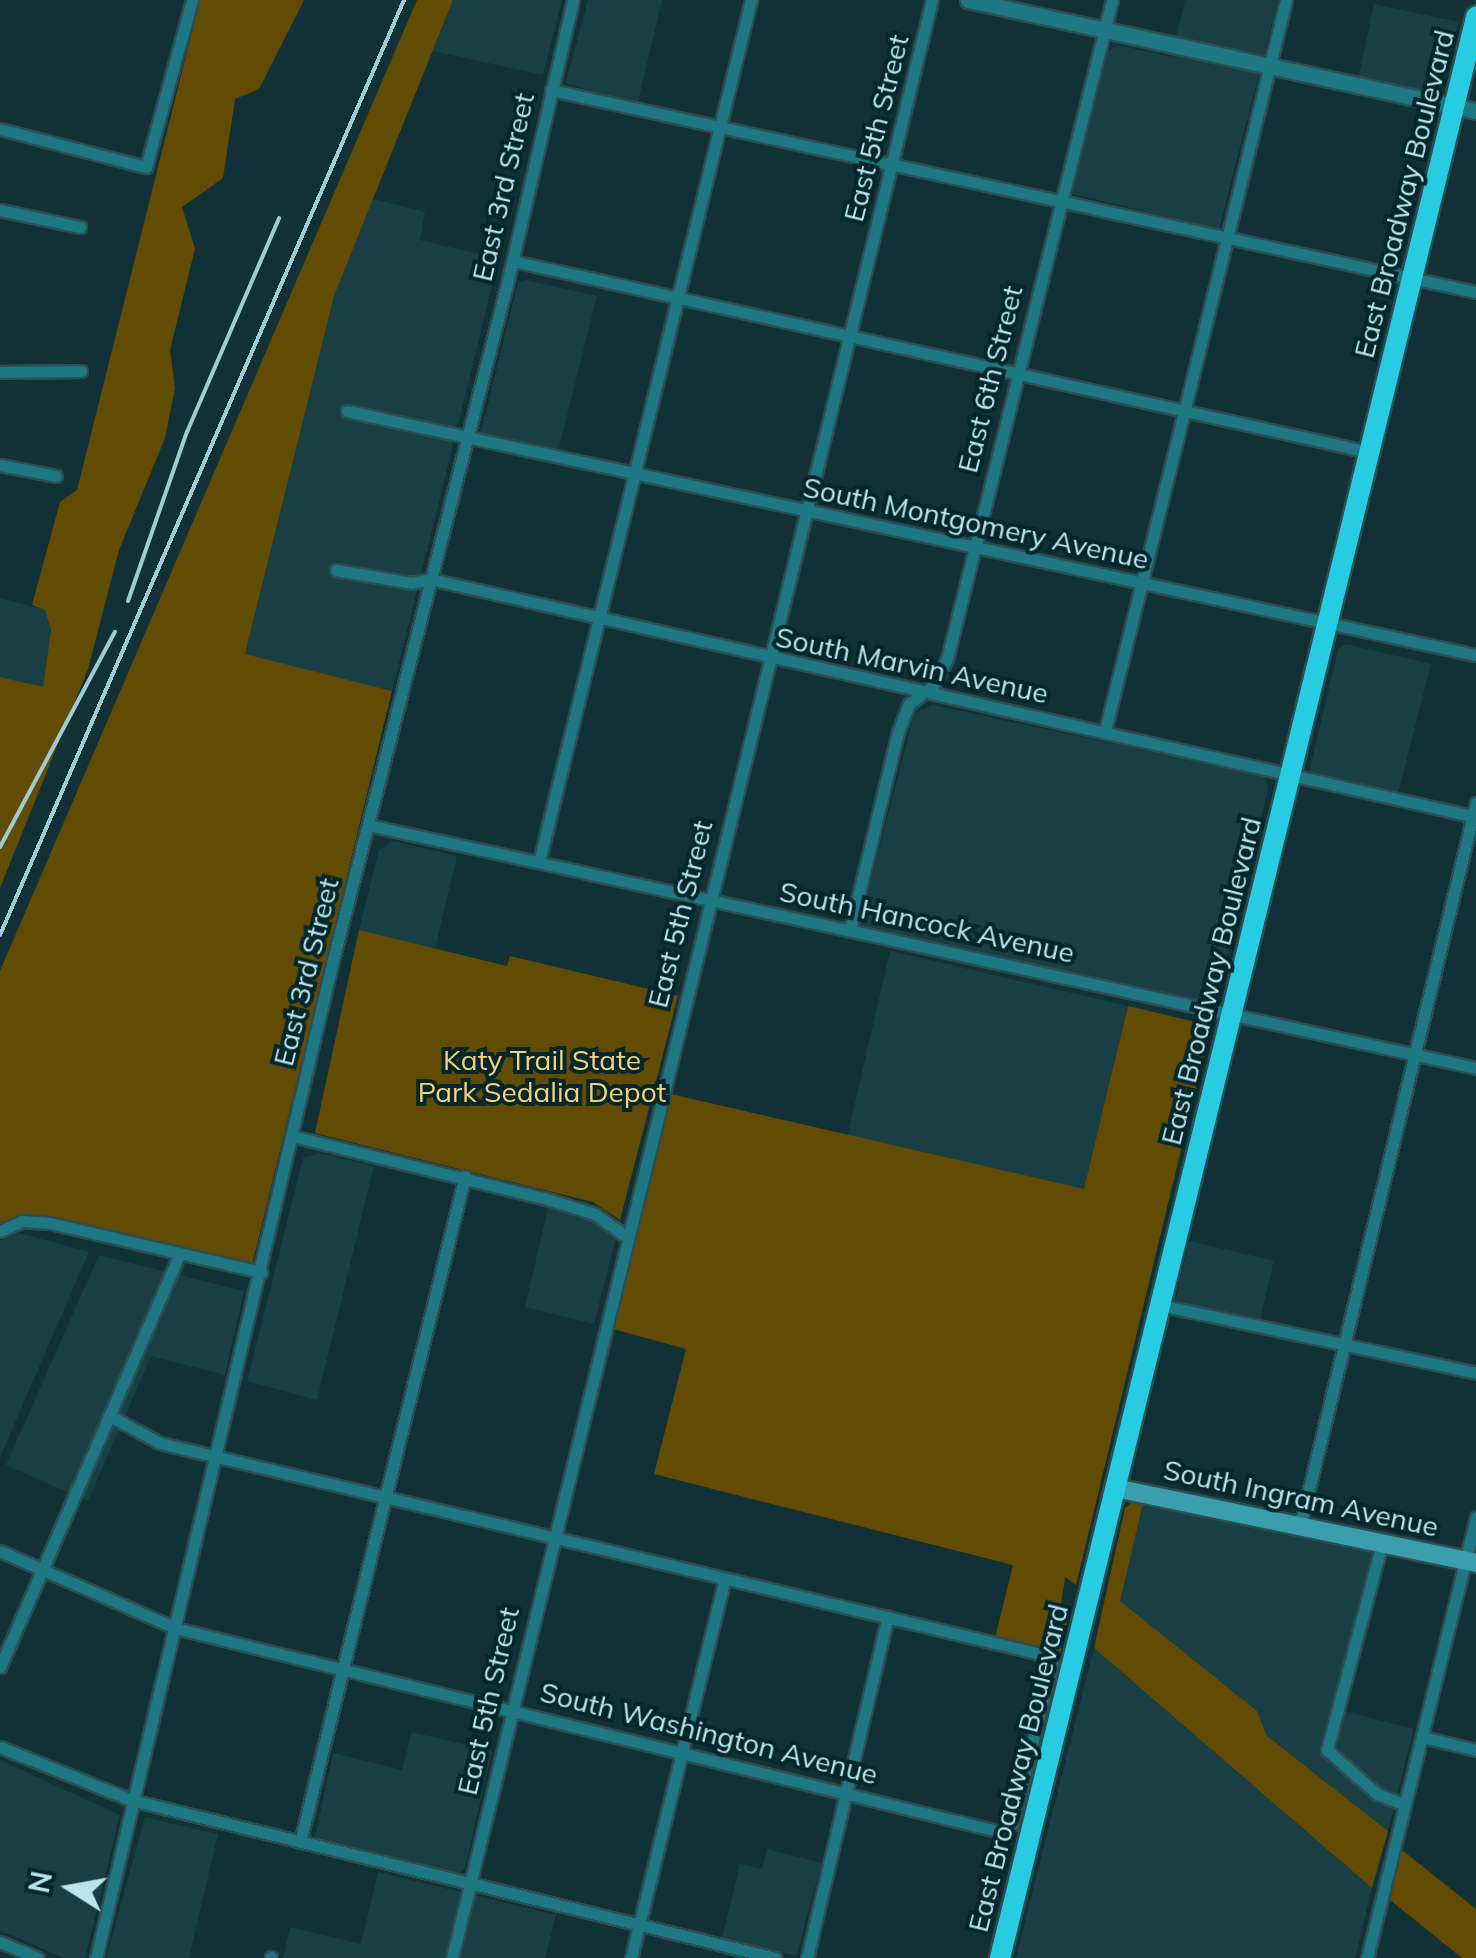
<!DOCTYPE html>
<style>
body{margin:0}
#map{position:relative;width:1476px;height:1958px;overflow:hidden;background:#113136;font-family:Mulish,sans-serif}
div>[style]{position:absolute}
.built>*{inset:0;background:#193e43;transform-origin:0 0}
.green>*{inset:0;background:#624c03}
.roads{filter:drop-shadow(2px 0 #2c4e53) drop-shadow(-2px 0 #2c4e53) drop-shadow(0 2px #2c4e53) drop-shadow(0 -2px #2c4e53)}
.minor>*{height:11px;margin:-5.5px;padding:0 5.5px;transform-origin:5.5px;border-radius:5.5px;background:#1e7884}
.tertiary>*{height:15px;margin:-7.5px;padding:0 7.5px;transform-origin:7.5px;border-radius:7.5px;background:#1e7884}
.secondary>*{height:18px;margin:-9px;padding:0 9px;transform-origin:9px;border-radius:9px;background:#3a9ead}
.trunk>*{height:20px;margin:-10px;padding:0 10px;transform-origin:10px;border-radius:10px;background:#28cce2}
.rail>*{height:4px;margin:-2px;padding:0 2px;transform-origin:2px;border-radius:2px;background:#a0cbd3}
span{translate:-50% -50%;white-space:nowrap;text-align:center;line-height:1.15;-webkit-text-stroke:8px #05272c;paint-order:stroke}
.street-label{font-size:28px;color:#b9e6ee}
.park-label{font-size:28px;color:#f6d276}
.north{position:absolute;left:20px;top:1838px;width:100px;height:100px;-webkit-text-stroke:8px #05272c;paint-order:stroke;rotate:281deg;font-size:28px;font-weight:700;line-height:40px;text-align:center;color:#b9e6ee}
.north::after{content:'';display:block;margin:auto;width:35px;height:45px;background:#b9e6ee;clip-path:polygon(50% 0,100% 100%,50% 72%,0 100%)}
</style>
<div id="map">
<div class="built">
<i style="clip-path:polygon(453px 0,562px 0,543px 75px,433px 51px)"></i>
<i style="clip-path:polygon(588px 0,662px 0,637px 106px,566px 83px)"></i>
<i style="clip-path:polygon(1185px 0,1278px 0,1219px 229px,1072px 194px,1105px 54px,1118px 45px,1172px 57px)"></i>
<i style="left:1374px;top:4px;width:86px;height:79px;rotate:12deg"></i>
<i style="clip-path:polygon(373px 199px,425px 212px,420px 240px,499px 259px,392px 691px,244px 655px,334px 296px)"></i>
<i style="clip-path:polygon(526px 280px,597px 296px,557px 456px,484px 440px,481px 433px,518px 282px)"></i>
<i style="clip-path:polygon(0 598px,45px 610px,51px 630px,43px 688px,0 677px)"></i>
<i style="clip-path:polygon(1346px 644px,1431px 664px,1397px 798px,1309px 773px,1338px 650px)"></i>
<i style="clip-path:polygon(933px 705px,1264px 776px,1268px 789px,1217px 999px,1208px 1004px,864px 930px,860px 923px,914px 714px)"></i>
<i style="clip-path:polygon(393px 841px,457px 856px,435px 949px,359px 930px,379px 850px)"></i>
<i style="left:890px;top:951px;width:244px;height:189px;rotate:13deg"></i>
<i style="clip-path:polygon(320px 1153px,374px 1166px,317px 1400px,247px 1381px,303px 1158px)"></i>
<i style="clip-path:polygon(548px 1208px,594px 1219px,616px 1237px,594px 1324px,525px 1307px)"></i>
<i style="clip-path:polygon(19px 1233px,89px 1252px,0 1457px,0 1241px)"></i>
<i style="left:1189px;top:1241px;width:87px;height:64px;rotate:13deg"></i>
<i style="clip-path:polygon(99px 1255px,244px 1291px,225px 1375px,151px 1356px,88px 1501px,6px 1465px)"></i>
<i style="clip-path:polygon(1143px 1503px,1369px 1548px,1374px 1555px,1336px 1709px,1414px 1729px,1388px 1831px,1267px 1736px,1257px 1711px,1119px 1601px)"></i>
<i style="clip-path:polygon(1094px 1648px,1372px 1888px,1355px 1958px,1016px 1958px)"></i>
<i style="clip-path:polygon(412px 1732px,492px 1751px,465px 1868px,457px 1875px,315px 1837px,333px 1753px,402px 1770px)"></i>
<i style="clip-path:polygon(0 1760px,120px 1815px,85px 1958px,64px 1958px,0 1930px)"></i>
<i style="clip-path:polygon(145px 1817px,218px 1834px,189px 1958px,106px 1958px)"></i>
<i style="clip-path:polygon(767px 1849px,822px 1863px,796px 1956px,722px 1938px,740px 1864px,762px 1869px)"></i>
<i style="clip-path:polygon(378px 1872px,556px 1915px,545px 1958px,283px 1958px,290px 1927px,361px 1944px)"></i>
</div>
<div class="green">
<i style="clip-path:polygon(200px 0,304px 0,259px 89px,235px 99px,223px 178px,182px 207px,195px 249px,170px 350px,175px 388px,165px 438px,119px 550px,88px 669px,0 888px,0 677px,43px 687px,51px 630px,45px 610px,32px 605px,60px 502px,77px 490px)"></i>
<i style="clip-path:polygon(417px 0,453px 0,334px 296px,245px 654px,392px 691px,252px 1265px,32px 1224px,0 1226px,0 971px)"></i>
<i style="clip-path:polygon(359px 930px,507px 966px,510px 956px,678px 996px,620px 1220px,593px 1202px,315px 1133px)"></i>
<i style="clip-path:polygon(1128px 1006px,1200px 1023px,1208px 1038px,1076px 1585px,1065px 1577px,1060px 1612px,1067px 1622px,1059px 1659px,994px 1642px,1013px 1565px,654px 1474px,686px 1349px,613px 1329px,671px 1094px,1084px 1189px)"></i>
<i style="clip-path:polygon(1133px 1502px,1143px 1503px,1120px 1601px,1257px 1711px,1267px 1736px,1388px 1831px,1372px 1888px,1094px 1648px,1125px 1508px)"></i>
<i style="clip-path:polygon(1402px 1850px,1476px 1909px,1476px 1958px,1462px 1958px,1390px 1900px)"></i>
</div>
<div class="roads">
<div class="minor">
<i style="left:551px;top:90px;width:947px;rotate:12.32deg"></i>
<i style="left:0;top:129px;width:151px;rotate:14.6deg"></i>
<i style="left:146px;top:167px;width:173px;rotate:-74.6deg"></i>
<i style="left:0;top:210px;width:82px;rotate:12deg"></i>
<i style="left:513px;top:261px;width:877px;rotate:12.58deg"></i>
<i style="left:0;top:372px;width:81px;rotate:-0.7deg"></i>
<i style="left:347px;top:411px;width:1155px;rotate:12.2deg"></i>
<i style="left:0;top:465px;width:57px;rotate:11.1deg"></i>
<i style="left:336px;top:570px;width:76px;rotate:9.8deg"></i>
<i style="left:411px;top:583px;width:19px;rotate:-12deg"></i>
<i style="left:430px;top:579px;width:1073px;rotate:12.82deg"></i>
<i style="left:1105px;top:731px;width:753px;rotate:-76.09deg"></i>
<i style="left:368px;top:825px;width:1134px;rotate:12.37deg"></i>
<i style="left:539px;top:862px;width:888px;rotate:-76.18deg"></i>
<i style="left:850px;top:930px;width:204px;rotate:-76.4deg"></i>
<i style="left:898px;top:732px;width:30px;rotate:-69deg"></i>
<i style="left:909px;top:704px;width:30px;rotate:-37deg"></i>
<i style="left:933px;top:686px;width:30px;rotate:-63deg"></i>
<i style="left:947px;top:659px;width:679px;rotate:-75.94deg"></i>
<i style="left:292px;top:1136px;width:263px;rotate:13.9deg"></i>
<i style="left:547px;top:1199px;width:50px;rotate:17.4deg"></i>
<i style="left:595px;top:1214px;width:37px;rotate:36deg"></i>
<i style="left:0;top:1231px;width:24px;rotate:-24deg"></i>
<i style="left:22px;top:1221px;width:28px;rotate:4deg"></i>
<i style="left:50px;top:1223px;width:217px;rotate:13.1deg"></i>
<i style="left:1160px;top:1305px;width:323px;rotate:12.1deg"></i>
<i style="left:1300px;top:1526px;width:744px;rotate:-76.32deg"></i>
<i style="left:1382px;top:1543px;width:214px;rotate:104.9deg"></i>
<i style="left:1327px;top:1750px;width:67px;rotate:41.3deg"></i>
<i style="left:1377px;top:1794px;width:30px;rotate:21deg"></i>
<i style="left:0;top:1551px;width:191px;rotate:23.7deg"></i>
<i style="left:175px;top:1628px;width:851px;rotate:13.87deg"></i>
<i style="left:1001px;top:1832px;width:14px;rotate:-36deg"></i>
<i style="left:1012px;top:1824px;width:166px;rotate:-76deg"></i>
<i style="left:1052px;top:1663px;width:11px;rotate:-131deg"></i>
<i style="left:1045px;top:1655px;width:910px;rotate:-166.53deg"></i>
<i style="left:160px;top:1443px;width:57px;rotate:-151.6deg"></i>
<i style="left:0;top:1667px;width:451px;rotate:-66.5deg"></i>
<i style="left:1422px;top:1737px;width:56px;rotate:13.5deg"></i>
<i style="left:0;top:1747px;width:141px;rotate:22deg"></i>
<i style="left:131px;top:1800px;width:663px;rotate:13.78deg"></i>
<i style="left:300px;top:1842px;width:686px;rotate:-76.09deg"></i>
<i style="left:0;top:1942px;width:41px;rotate:22.8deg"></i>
<i style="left:96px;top:1958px;width:1026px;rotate:-76.64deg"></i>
<i style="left:333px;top:960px;width:698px;rotate:-75.57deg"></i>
<i style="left:507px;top:284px;width:292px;rotate:-76.9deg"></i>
<i style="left:271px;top:1958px;width:1px;rotate:-90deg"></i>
<i style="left:452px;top:1958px;width:2016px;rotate:-76.23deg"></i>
<i style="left:631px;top:1958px;width:391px;rotate:-76.1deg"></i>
<i style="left:807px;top:1958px;width:351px;rotate:-76.7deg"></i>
<i style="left:1367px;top:1958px;width:454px;rotate:-76.1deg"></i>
</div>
<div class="tertiary">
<i style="left:968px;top:0;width:520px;rotate:12.33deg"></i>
</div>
<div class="secondary">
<i style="left:1115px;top:1488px;width:369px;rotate:11.7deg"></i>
</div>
<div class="trunk">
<i style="left:1000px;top:1958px;width:1999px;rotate:-76.22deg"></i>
</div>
</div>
<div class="rail">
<i style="left:128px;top:601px;width:179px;rotate:-70.8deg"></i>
<i style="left:187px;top:432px;width:233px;rotate:-66.7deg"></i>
<i style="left:0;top:847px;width:244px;rotate:-61.9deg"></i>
<i style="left:0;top:935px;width:1019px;rotate:-66.63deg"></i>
</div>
<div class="street-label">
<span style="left:876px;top:128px;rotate:-76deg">East 5th Street</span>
<span style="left:503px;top:187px;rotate:-77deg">East 3rd Street</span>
<span style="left:1404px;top:194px;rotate:-76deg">East Broadway Boulevard</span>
<span style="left:990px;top:379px;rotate:-76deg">East 6th Street</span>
<span style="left:976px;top:523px;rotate:12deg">South Montgomery Avenue</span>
<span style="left:912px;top:665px;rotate:12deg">South Marvin Avenue</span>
<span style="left:680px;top:914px;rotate:-76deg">East 5th Street</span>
<span style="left:927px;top:922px;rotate:12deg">South Hancock Avenue</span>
<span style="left:306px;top:972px;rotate:-76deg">East 3rd Street</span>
<span style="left:1211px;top:981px;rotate:-76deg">East Broadway Boulevard</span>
<span style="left:1301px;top:1498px;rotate:12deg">South Ingram Avenue</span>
<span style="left:488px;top:1701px;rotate:-77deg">East 5th Street</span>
<span style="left:709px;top:1733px;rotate:14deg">South Washington Avenue</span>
<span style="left:1018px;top:1768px;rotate:-76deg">East Broadway Boulevard</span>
</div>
<div class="park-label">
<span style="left:542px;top:1076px">Katy Trail State<br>Park Sedalia Depot</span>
</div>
<div class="north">N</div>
</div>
